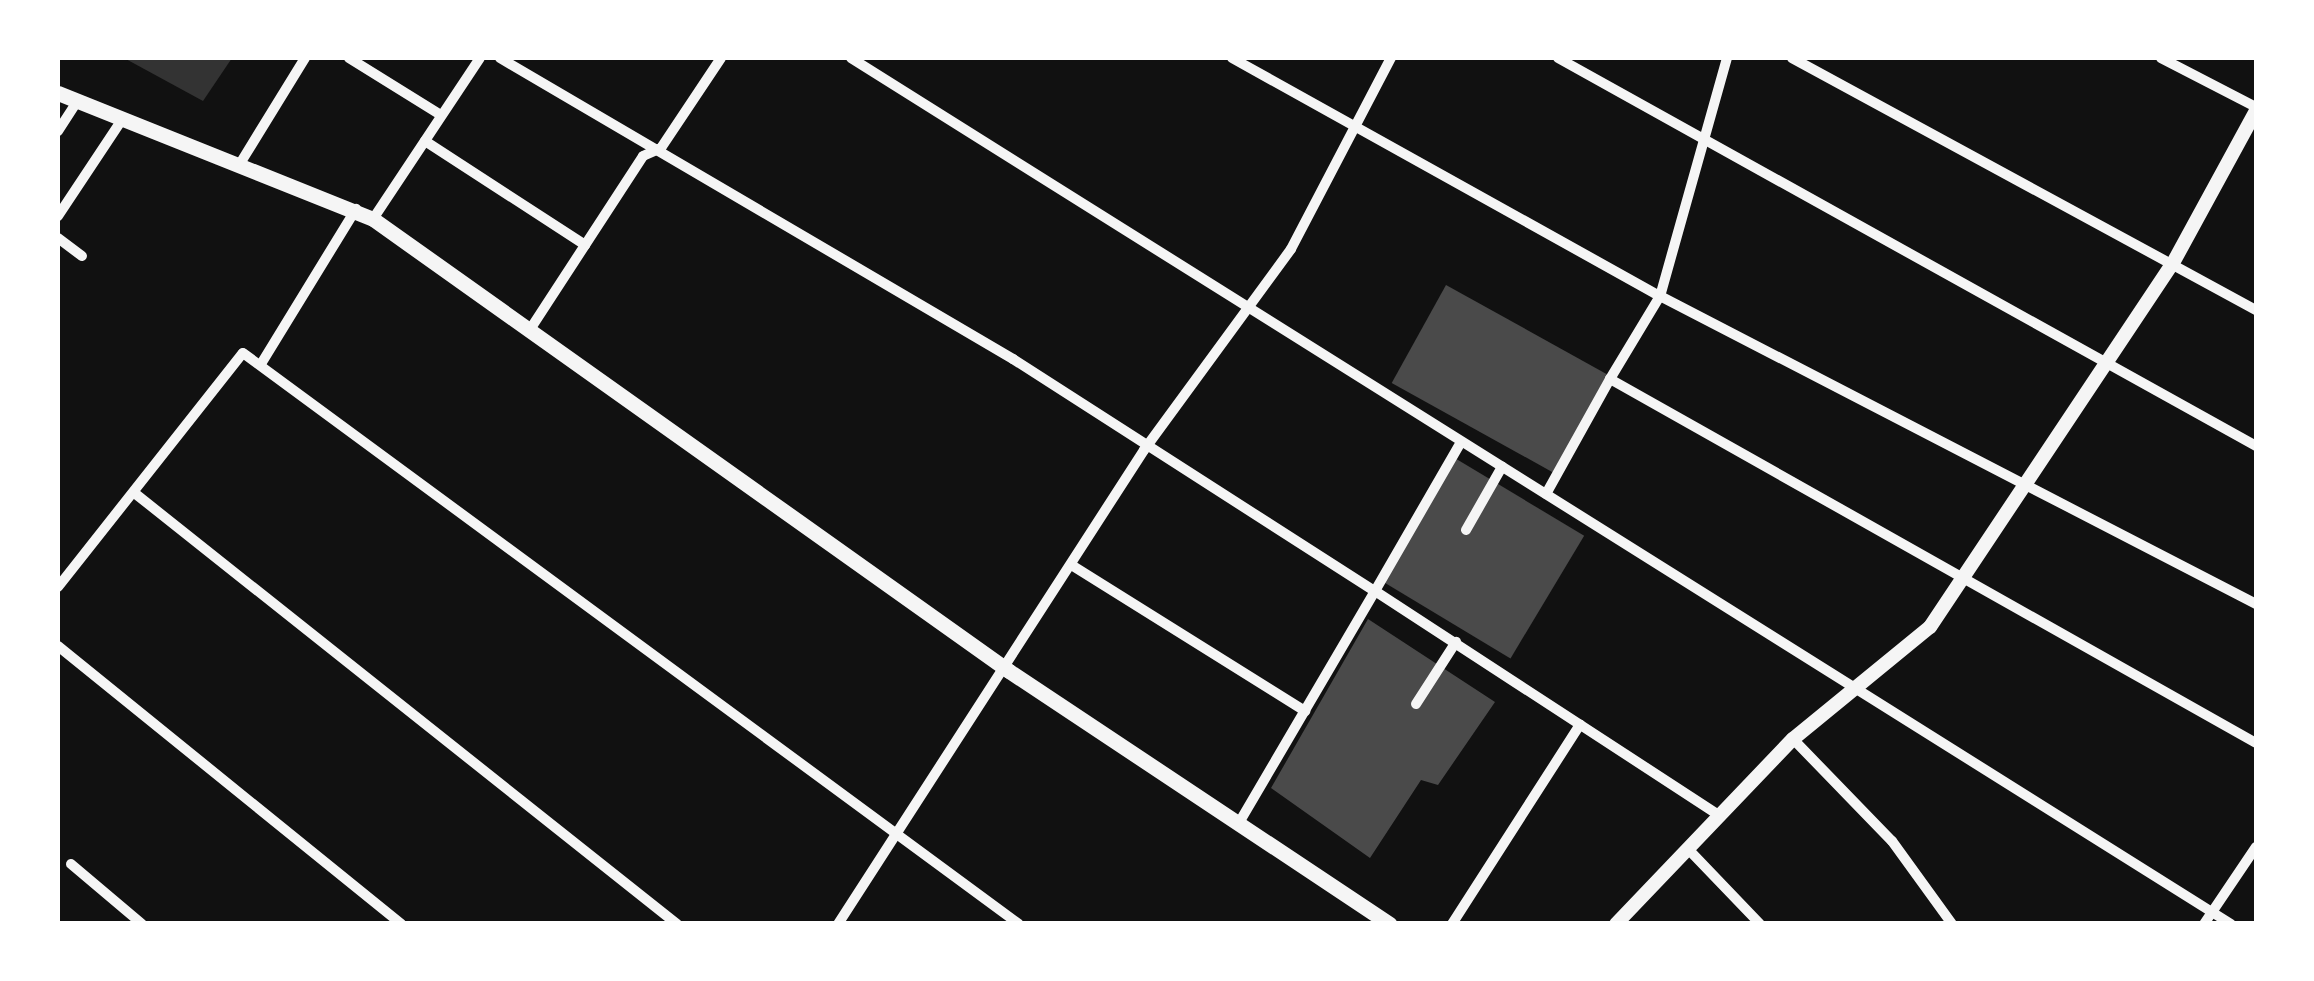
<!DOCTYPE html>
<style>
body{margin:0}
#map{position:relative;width:2314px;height:981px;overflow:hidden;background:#111;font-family:"PT Sans",sans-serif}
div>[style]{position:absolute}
.water>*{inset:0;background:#333}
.building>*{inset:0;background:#4a4a4a;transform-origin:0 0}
.minor>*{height:10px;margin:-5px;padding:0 5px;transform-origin:5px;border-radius:5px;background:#f5f5f5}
.secondary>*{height:14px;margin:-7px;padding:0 7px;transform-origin:7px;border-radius:7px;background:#f5f5f5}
.primary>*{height:15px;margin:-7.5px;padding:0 7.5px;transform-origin:7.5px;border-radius:7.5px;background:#f5f5f5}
span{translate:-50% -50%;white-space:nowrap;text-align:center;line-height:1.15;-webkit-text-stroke:8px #fff;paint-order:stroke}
.frame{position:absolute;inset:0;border:60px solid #fff;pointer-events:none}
</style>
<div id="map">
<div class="water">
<i style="clip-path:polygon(124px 58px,232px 58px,203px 101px)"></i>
</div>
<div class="building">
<i style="left:1446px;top:285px;width:185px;height:112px;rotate:29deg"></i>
<i style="left:1453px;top:457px;width:153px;height:143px;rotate:31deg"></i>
<i style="clip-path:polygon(1368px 619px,1495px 702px,1438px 785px,1421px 780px,1370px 858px,1271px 788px)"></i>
</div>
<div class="minor">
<i style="left:349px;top:58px;width:108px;rotate:31.8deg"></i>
<i style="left:500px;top:58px;width:595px;rotate:30.4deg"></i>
<i style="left:1013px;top:359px;width:430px;rotate:32.7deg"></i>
<i style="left:1375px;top:591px;width:269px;rotate:120.4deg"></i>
<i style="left:851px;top:58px;width:1629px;rotate:32.11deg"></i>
<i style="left:1232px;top:58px;width:490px;rotate:29.1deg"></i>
<i style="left:1660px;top:296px;width:671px;rotate:27.33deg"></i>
<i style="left:1558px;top:58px;width:799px;rotate:29.07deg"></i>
<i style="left:1727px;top:58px;width:247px;rotate:105.7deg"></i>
<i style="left:1660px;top:296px;width:97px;rotate:121.1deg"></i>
<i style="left:1610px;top:379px;width:741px;rotate:29.4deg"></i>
<i style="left:1792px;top:58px;width:528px;rotate:28.51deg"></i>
<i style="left:2161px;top:58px;width:107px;rotate:27.3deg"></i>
<i style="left:58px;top:131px;width:35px;rotate:-57deg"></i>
<i style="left:425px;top:141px;width:191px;rotate:33deg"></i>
<i style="left:241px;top:162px;width:122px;rotate:-58.4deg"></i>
<i style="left:58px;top:216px;width:114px;rotate:-56.4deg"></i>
<i style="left:373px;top:219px;width:193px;rotate:-56.4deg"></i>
<i style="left:58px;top:238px;width:30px;rotate:37deg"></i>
<i style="left:531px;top:328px;width:205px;rotate:-56.9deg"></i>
<i style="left:643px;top:156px;width:20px;rotate:-24deg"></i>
<i style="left:661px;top:148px;width:108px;rotate:-56.3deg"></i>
<i style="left:261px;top:364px;width:182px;rotate:-58.5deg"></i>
<i style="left:1461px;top:442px;width:172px;rotate:120deg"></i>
<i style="left:1375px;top:591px;width:411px;rotate:33.1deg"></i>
<i style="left:1546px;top:494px;width:132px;rotate:-60.9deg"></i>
<i style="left:137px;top:495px;width:690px;rotate:38.47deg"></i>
<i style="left:1466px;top:530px;width:73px;rotate:-60.3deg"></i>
<i style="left:1073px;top:566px;width:274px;rotate:32deg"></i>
<i style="left:58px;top:587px;width:298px;rotate:-51.7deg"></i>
<i style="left:243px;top:353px;width:963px;rotate:36.35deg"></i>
<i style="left:58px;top:646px;width:442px;rotate:39deg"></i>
<i style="left:1416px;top:704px;width:74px;rotate:-57.2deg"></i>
<i style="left:1793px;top:739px;width:142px;rotate:45.9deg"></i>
<i style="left:1892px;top:841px;width:102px;rotate:54.1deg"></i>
<i style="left:1690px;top:851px;width:101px;rotate:46.2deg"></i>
<i style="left:71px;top:864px;width:93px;rotate:40.2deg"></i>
<i style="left:838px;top:924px;width:564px;rotate:-57.15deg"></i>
<i style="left:1144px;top:450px;width:249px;rotate:-53.8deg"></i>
<i style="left:1291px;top:249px;width:216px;rotate:-62.4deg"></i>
<i style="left:1452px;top:924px;width:237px;rotate:-57.3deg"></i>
<i style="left:2204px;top:924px;width:93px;rotate:-56deg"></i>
</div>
<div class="secondary">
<i style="left:1616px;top:924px;width:256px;rotate:-46.3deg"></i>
<i style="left:1793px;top:739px;width:177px;rotate:-39.3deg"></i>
<i style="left:1930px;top:627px;width:438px;rotate:-56.3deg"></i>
<i style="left:2173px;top:263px;width:173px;rotate:-61.4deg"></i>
</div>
<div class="primary">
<i style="left:58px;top:93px;width:339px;rotate:21.8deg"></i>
<i style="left:373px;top:219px;width:780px;rotate:35.4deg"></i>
<i style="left:1009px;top:671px;width:457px;rotate:33.6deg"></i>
</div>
<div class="frame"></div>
</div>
